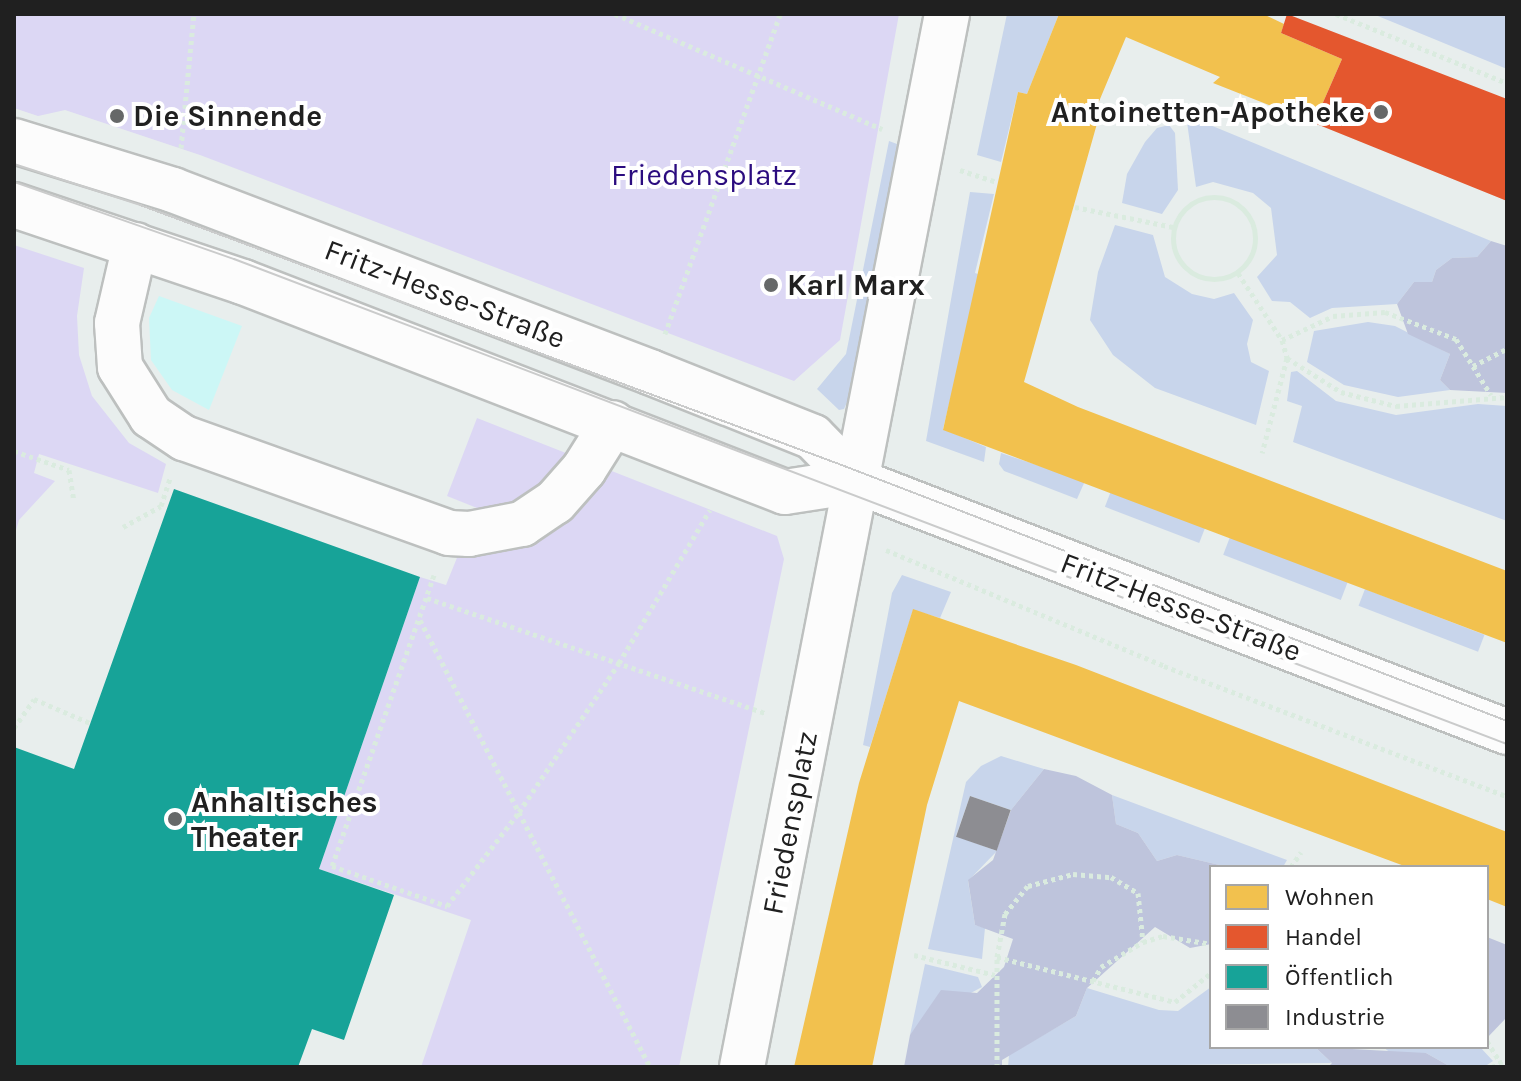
<!DOCTYPE html>
<meta charset="utf-8">
<style>
body{margin:0}
#map{position:relative;width:1521px;height:1081px;overflow:hidden;background:#e8eeed;font-family:Karla,sans-serif}
div>[style]{position:absolute}
.grass>*{inset:0;background:#c8d5eb;transform-origin:0 0}
.forest>*{inset:0;background:#bec4dc}
.sand>*{inset:0;background:#ccf7f6}
.park>*{inset:0;background:#dcd7f4}
.homes>*{inset:0;background:#f2c14e}
.shops>*{inset:0;background:#e4572e}
.public>*{inset:0;background:#17a398}
.industry>*{inset:0;background:#8d8d92;transform-origin:0 0}
.path>*{height:5px;margin-top:-2.5px;transform-origin:0;background:repeating-linear-gradient(90deg,#daebdf 0 4px,transparent 0 8px)}
.path>.ring{margin:-2.5px;padding:0;box-sizing:content-box;background:none;border:5px solid #daebdf;border-radius:50%}
.roads{filter:drop-shadow(2px 0 #bdc0bf) drop-shadow(-2px 0 #bdc0bf) drop-shadow(0 2px #bdc0bf) drop-shadow(0 -2px #bdc0bf)}
.minor>*{height:44px;margin:-22px;padding:0 22px;transform-origin:22px;border-radius:22px;background:#fcfcfc}
.tram>*{height:2px;margin:-1px;padding:0 1px;transform-origin:1px;border-radius:1px;background:#cacbcb}
.dots>*{width:22px;height:22px;translate:-50% -50%;box-sizing:border-box;border:4px solid #fff;border-radius:50%}
span{translate:-50% -50%;white-space:nowrap;text-align:center;line-height:1.15;-webkit-text-stroke:8px #fff;paint-order:stroke}
.poi-label{font-size:30px;color:#202020;font-weight:700}
.right{translate:-100% -50%;text-align:right}
.left{translate:0 -50%;text-align:left}
.park-label{font-size:30px;color:#2b0c7f}
.street-label{font-size:30px;color:#202020}
.frame{position:absolute;inset:0;border:16px solid #202020;pointer-events:none}
.legend{position:absolute;left:1209px;top:865px;width:280px;height:184px;box-sizing:border-box;background:#fff;border:2px solid #a6a6a6;margin:0;padding:10px 14px;list-style:none;font-size:24px;color:#202020}
.legend li{display:flex;align-items:center;gap:16px;height:40px}
.legend b{width:40px;border:2px solid #a6a6a6}
</style>
<div id="map">
<div class="grass">
<i style="clip-path:polygon(1007px 14px,1059px 14px,1027px 94px,1018px 92px,1001px 162px,977px 155px)"></i>
<i style="clip-path:polygon(1373px 14px,1507px 14px,1507px 69px)"></i>
<i style="clip-path:polygon(1193px 118px,1491px 241px,1477px 257px,1452px 258px,1436px 270px,1432px 282px,1414px 282px,1397px 304px,1332px 308px,1310px 318px,1290px 302px,1272px 301px,1257px 277px,1277px 255px,1271px 208px,1253px 193px,1213px 182px,1196px 187px,1187px 122px)"></i>
<i style="clip-path:polygon(1169px 125px,1175px 133px,1178px 190px,1162px 214px,1122px 203px,1127px 174px,1145px 142px,1157px 128px)"></i>
<i style="clip-path:polygon(889px 141px,897px 144px,856px 382px,844px 409px,839px 410px,817px 389px,846px 354px)"></i>
<i style="clip-path:polygon(970px 192px,994px 194px,975px 273px,981px 275px,943px 429px,986px 447px,984px 462px,926px 441px)"></i>
<i style="clip-path:polygon(1115px 225px,1153px 235px,1165px 277px,1192px 294px,1214px 299px,1234px 293px,1253px 320px,1247px 344px,1251px 362px,1269px 371px,1256px 425px,1155px 388px,1113px 355px,1090px 320px,1098px 272px)"></i>
<i style="clip-path:polygon(1368px 322px,1395px 326px,1450px 354px,1440px 380px,1450px 390px,1398px 397px,1344px 385px,1307px 362px,1314px 331px)"></i>
<i style="clip-path:polygon(1297px 371px,1336px 401px,1396px 415px,1478px 404px,1507px 406px,1507px 521px,1293px 442px,1302px 406px,1287px 401px,1291px 372px)"></i>
<i style="clip-path:polygon(1001px 453px,1085px 481px,1077px 499px,1004px 471px,999px 464px)"></i>
<i style="left:1111px;top:491px;width:101px;height:17px;rotate:21deg"></i>
<i style="left:1230px;top:537px;width:126px;height:19px;rotate:21deg"></i>
<i style="clip-path:polygon(902px 575px,951px 592px,940px 618px,913px 610px,870px 747px,863px 745px,892px 593px)"></i>
<i style="left:1365px;top:589px;width:128px;height:18px;rotate:21deg"></i>
<i style="clip-path:polygon(1001px 756px,1044px 769px,1011px 810px,970px 796px,956px 836px,997px 851px,968px 881px,975px 925px,985px 928px,982px 959px,928px 949px,966px 782px,981px 766px)"></i>
<i style="clip-path:polygon(1112px 795px,1287px 860px,1283px 867px,1228px 867px,1177px 855px,1157px 861px,1138px 833px,1116px 824px)"></i>
<i style="clip-path:polygon(925px 964px,978px 977px,982px 987px,924px 1018px,910px 1035px)"></i>
<i style="clip-path:polygon(1211px 987px,1211px 1047px,1315px 1047px,1332px 1063px,1008px 1067px,1009px 1055px,1076px 1016px,1087px 988px,1159px 1010px,1178px 1011px)"></i>
<i style="clip-path:polygon(1383px 1047px,1480px 1047px,1493px 1061px,1484px 1067px,1451px 1067px,1426px 1053px,1392px 1054px)"></i>
</div>
<div class="forest">
<i style="clip-path:polygon(1491px 241px,1507px 246px,1507px 393px,1450px 390px,1440px 380px,1450px 354px,1408px 334px,1397px 304px,1414px 282px,1432px 282px,1436px 270px,1452px 258px,1477px 257px)"></i>
<i style="clip-path:polygon(1044px 769px,1076px 776px,1112px 795px,1116px 824px,1138px 833px,1157px 861px,1177px 855px,1228px 867px,1211px 867px,1211px 944px,1190px 948px,1155px 927px,1087px 988px,1076px 1016px,1002px 1060px,1002px 1067px,904px 1067px,910px 1035px,941px 990px,977px 993px,1004px 967px,1013px 939px,975px 925px,968px 880px,993px 860px,1011px 810px)"></i>
<i style="clip-path:polygon(1487px 937px,1507px 945px,1507px 1017px,1487px 1038px)"></i>
<i style="clip-path:polygon(1315px 1047px,1426px 1053px,1451px 1067px,1328px 1067px,1332px 1063px)"></i>
</div>
<div class="sand">
<i style="clip-path:polygon(159px 296px,242px 326px,209px 410px,172px 390px,151px 360px,149px 318px)"></i>
</div>
<div class="park">
<i style="clip-path:polygon(14px 14px,899px 14px,840px 340px,794px 381px,200px 155px,65px 110px,38px 116px,14px 108px)"></i>
<i style="clip-path:polygon(14px 245px,84px 268px,77px 316px,79px 355px,92px 396px,129px 443px,166px 464px,158px 493px,39px 454px,34px 473px,55px 481px,19px 520px,14px 537px)"></i>
<i style="clip-path:polygon(477px 418px,777px 536px,784px 559px,679px 1067px,421px 1067px,471px 920px,319px 869px,420px 577px,446px 585px,477px 508px,447px 496px)"></i>
</div>
<div class="homes">
<i style="clip-path:polygon(1059px 14px,1263px 14px,1284px 24px,1281px 33px,1342px 59px,1314px 123px,1213px 83px,1220px 77px,1126px 37px,1095px 111px,1100px 113px,1024px 382px,1078px 407px,1507px 571px,1507px 643px,943px 430px,1018px 92px,1027px 94px)"></i>
<i style="clip-path:polygon(913px 609px,1076px 665px,1507px 832px,1507px 907px,1487px 899px,1487px 867px,1407px 867px,959px 701px,927px 805px,872px 1067px,794px 1067px,859px 783px)"></i>
</div>
<div class="shops">
<i style="clip-path:polygon(1287px 14px,1507px 99px,1507px 201px,1314px 123px,1342px 59px,1281px 33px)"></i>
</div>
<div class="public">
<i style="clip-path:polygon(174px 489px,420px 577px,319px 869px,394px 895px,344px 1040px,312px 1029px,298px 1067px,14px 1067px,14px 747px,74px 769px)"></i>
</div>
<div class="industry">
<i style="left:970px;top:796px;width:43px;height:43px;rotate:19deg"></i>
</div>
<div class="path">
<i style="left:615px;top:14px;width:291px;rotate:23.3deg"></i>
<i style="left:1336px;top:14px;width:184px;rotate:22deg"></i>
<i style="left:181px;top:148px;width:135px;rotate:-84.5deg"></i>
<i style="left:960px;top:170px;width:39px;rotate:18deg"></i>
<i class="ring" style="left:1173px;top:197px;width:77px;height:77px"></i>
<i style="left:1075px;top:207px;width:100px;rotate:11.5deg"></i>
<i style="left:1238px;top:273px;width:80px;rotate:56.7deg"></i>
<i style="left:1282px;top:340px;width:19px;rotate:74deg"></i>
<i style="left:1287px;top:358px;width:98px;rotate:104.7deg"></i>
<i style="left:665px;top:334px;width:340px;rotate:-70.2deg"></i>
<i style="left:1282px;top:340px;width:56px;rotate:-25.2deg"></i>
<i style="left:1333px;top:316px;width:52px;rotate:-4.4deg"></i>
<i style="left:1385px;top:312px;width:76px;rotate:20.8deg"></i>
<i style="left:1456px;top:339px;width:66px;rotate:58deg"></i>
<i style="left:1287px;top:358px;width:64px;rotate:32.2deg"></i>
<i style="left:1341px;top:392px;width:57px;rotate:14.3deg"></i>
<i style="left:1396px;top:406px;width:111px;rotate:-4.6deg"></i>
<i style="left:1473px;top:366px;width:38px;rotate:-27deg"></i>
<i style="left:14px;top:451px;width:58px;rotate:19.1deg"></i>
<i style="left:69px;top:470px;width:31px;rotate:81deg"></i>
<i style="left:123px;top:527px;width:43px;rotate:-28.9deg"></i>
<i style="left:161px;top:506px;width:29px;rotate:-72deg"></i>
<i style="left:886px;top:550px;width:301px;rotate:22.6deg"></i>
<i style="left:1164px;top:666px;width:367px;rotate:20.8deg"></i>
<i style="left:434px;top:575px;width:308px;rotate:109.3deg"></i>
<i style="left:332px;top:866px;width:122px;rotate:19.2deg"></i>
<i style="left:447px;top:906px;width:118px;rotate:-52.5deg"></i>
<i style="left:519px;top:812px;width:179px;rotate:-56.1deg"></i>
<i style="left:619px;top:663px;width:178px;rotate:-59.3deg"></i>
<i style="left:427px;top:598px;width:359px;rotate:18.8deg"></i>
<i style="left:420px;top:620px;width:503px;rotate:62.77deg"></i>
<i style="left:14px;top:728px;width:35px;rotate:-55deg"></i>
<i style="left:34px;top:699px;width:61px;rotate:23.2deg"></i>
<i style="left:1291px;top:867px;width:18px;rotate:-56deg"></i>
<i style="left:914px;top:955px;width:83px;rotate:13.9deg"></i>
<i style="left:997px;top:957px;width:184px;rotate:14.2deg"></i>
<i style="left:1175px;top:1002px;width:46px;rotate:-38.9deg"></i>
<i style="left:1093px;top:981px;width:16px;rotate:-60deg"></i>
<i style="left:1101px;top:967px;width:49px;rotate:-30.8deg"></i>
<i style="left:1143px;top:942px;width:21px;rotate:-17deg"></i>
<i style="left:1163px;top:936px;width:49px;rotate:9.5deg"></i>
<i style="left:1487px;top:1041px;width:25px;rotate:58deg"></i>
<i style="left:997px;top:1067px;width:110px;rotate:-90deg"></i>
<i style="left:997px;top:957px;width:44px;rotate:-79.5deg"></i>
<i style="left:1005px;top:914px;width:36px;rotate:-51deg"></i>
<i style="left:1028px;top:886px;width:47px;rotate:-14.9deg"></i>
<i style="left:1073px;top:874px;width:38px;rotate:5deg"></i>
<i style="left:1111px;top:877px;width:31px;rotate:31deg"></i>
<i style="left:1138px;top:893px;width:49px;rotate:84.2deg"></i>
<i style="left:1492px;top:1067px;width:17px;rotate:-28deg"></i>
</div>
<div class="roads">
<div class="minor">
<i style="left:14px;top:141px;width:166px;rotate:17.1deg"></i>
<i style="left:173px;top:190px;width:511px;rotate:20.88deg"></i>
<i style="left:650px;top:372px;width:175px;rotate:21.7deg"></i>
<i style="left:813px;top:437px;width:62px;rotate:45.7deg"></i>
<i style="left:856px;top:481px;width:698px;rotate:21.08deg"></i>
<i style="left:14px;top:205px;width:242px;rotate:18.6deg"></i>
<i style="left:243px;top:282px;width:581px;rotate:21.18deg"></i>
<i style="left:785px;top:492px;width:72px;rotate:-8.8deg"></i>
<i style="left:135px;top:245px;width:80px;rotate:103deg"></i>
<i style="left:117px;top:323px;width:44px;rotate:86.1deg"></i>
<i style="left:120px;top:367px;width:58px;rotate:57.7deg"></i>
<i style="left:151px;top:416px;width:40px;rotate:34deg"></i>
<i style="left:184px;top:438px;width:282px;rotate:19.7deg"></i>
<i style="left:449px;top:533px;width:20px;rotate:3deg"></i>
<i style="left:469px;top:534px;width:54px;rotate:-10.7deg"></i>
<i style="left:522px;top:524px;width:40px;rotate:-34deg"></i>
<i style="left:555px;top:502px;width:44px;rotate:-48.7deg"></i>
<i style="left:584px;top:469px;width:54px;rotate:-57.8deg"></i>
<i style="left:742px;top:1067px;width:1073px;rotate:-78.98deg"></i>
</div>
</div>
<div class="tram">
<i style="left:14px;top:164px;width:133px;rotate:18deg"></i>
<i style="left:140px;top:205px;width:745px;rotate:20.33deg"></i>
<i style="left:839px;top:464px;width:716px;rotate:21.04deg"></i>
<i style="left:14px;top:182px;width:233px;rotate:19.3deg"></i>
<i style="left:234px;top:259px;width:1362px;rotate:20.86deg"></i>
</div>
<div class="dots">
<i style="left:1381px;top:112px;background:#666868"></i>
<i style="left:117px;top:116px;background:#666868"></i>
<i style="left:771px;top:285px;background:#666868"></i>
<i style="left:175px;top:819px;background:#666868"></i>
</div>
<div class="poi-label">
<span class="right" style="left:1365px;top:112px">Antoinetten-Apotheke</span>
<span class="left" style="left:133px;top:116px">Die Sinnende</span>
<span class="left" style="left:787px;top:285px">Karl Marx</span>
<span class="left" style="left:191px;top:819px">Anhaltisches<br>Theater</span>
</div>
<div class="park-label">
<span style="left:704px;top:175px">Friedensplatz</span>
</div>
<div class="street-label">
<span style="left:445px;top:294px;rotate:21deg">Fritz-Hesse-Straße</span>
<span style="left:1181px;top:607px;rotate:21deg">Fritz-Hesse-Straße</span>
<span style="left:790px;top:823px;rotate:-79deg">Friedensplatz</span>
</div>
<div class="frame"></div>
<ul class="legend">
<li><b style="height:22px;background:#f2c14e"></b>Wohnen</li>
<li><b style="height:22px;background:#e4572e"></b>Handel</li>
<li><b style="height:22px;background:#17a398"></b>Öffentlich</li>
<li><b style="height:22px;background:#8d8d92"></b>Industrie</li>
</ul>
</div>
